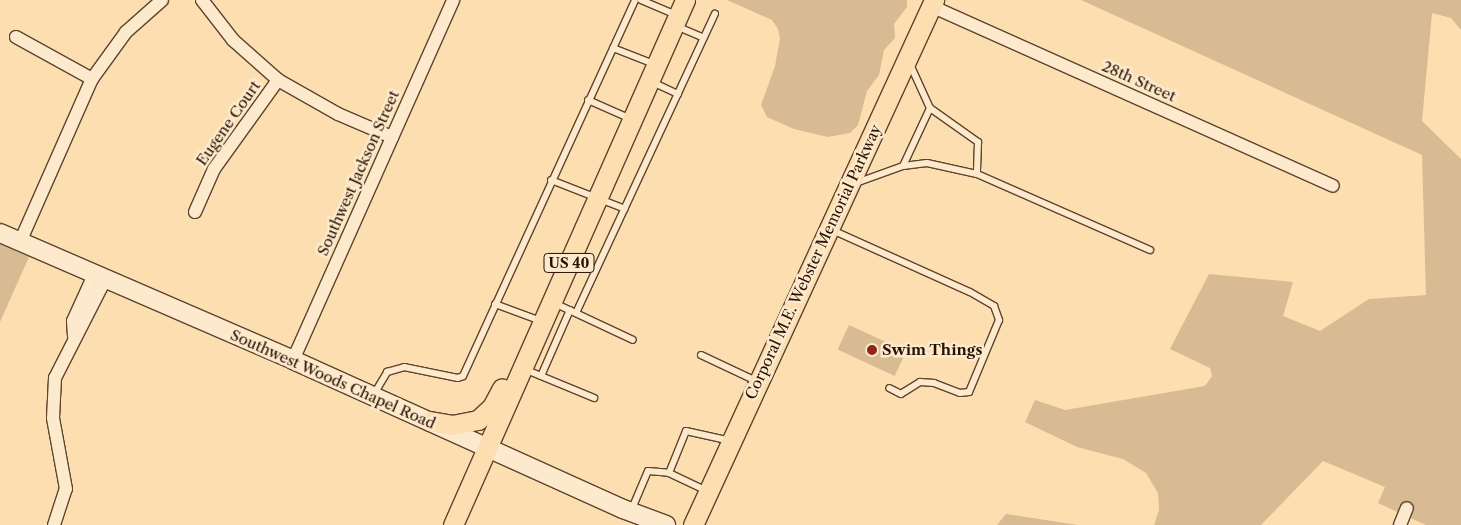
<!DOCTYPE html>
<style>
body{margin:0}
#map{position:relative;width:1461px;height:525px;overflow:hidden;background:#fcdeb0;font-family:"Libre Caslon Text",serif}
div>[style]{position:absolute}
.green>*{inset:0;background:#d8bb92;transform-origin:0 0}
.roads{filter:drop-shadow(1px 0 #5c442e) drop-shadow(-1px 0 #5c442e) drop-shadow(0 1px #5c442e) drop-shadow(0 -1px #5c442e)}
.service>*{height:6px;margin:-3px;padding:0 3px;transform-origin:3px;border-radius:3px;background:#fdeacc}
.minor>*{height:12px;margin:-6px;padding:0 6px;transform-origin:6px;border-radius:6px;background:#fdeacc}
.secondary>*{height:18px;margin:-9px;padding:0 9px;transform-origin:9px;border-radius:9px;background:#fdeacc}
.primary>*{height:19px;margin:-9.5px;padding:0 9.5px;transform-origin:9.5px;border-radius:9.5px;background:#fcdeb0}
.dots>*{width:14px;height:14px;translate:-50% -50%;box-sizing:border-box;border:2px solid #fdeacc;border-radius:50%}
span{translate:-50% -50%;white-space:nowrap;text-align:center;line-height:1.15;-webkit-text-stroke:5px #fdeacc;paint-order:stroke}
.shield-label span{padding:1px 4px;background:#fdeacc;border:1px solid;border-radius:4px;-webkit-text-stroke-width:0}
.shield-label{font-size:14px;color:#271102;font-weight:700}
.street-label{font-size:15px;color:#271102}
.poi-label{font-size:15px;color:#271102;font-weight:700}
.left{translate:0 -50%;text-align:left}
</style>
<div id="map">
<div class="green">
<i style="clip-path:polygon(727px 0,907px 0,907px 7px,894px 24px,895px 38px,884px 50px,879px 75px,867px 91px,858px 125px,850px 133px,828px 137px,794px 129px,767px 117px,761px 105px,775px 66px,780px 39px,778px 29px,772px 20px)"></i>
<i style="clip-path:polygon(1081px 0,1461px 0,1461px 30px,1451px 18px,1432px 13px,1422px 121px,1461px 159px,1461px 525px,1426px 525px,1378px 503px,1385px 487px,1323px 461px,1261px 525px,1154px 525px,1159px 510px,1158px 493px,1146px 473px,1123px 459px,1077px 447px,1025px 422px,1035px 400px,1065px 410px,1205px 386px,1212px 376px,1210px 368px,1170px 349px,1209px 274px,1293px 282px,1283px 316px,1320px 331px,1369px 299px,1426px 295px,1422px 155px)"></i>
<i style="clip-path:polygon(0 244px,29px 257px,0 322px)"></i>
<i style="left:849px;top:325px;width:63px;height:27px;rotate:25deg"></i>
<i style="clip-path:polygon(1006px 514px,1078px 525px,997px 525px)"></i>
</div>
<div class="roads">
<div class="service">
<i style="left:641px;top:0;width:39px;rotate:23deg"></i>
<i style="left:676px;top:26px;width:30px;rotate:23deg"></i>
<i style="left:613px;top:48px;width:44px;rotate:21.3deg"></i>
<i style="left:909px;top:62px;width:51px;rotate:65.5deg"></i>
<i style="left:930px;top:108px;width:59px;rotate:35.3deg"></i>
<i style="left:978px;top:142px;width:32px;rotate:92deg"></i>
<i style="left:650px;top:81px;width:31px;rotate:25deg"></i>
<i style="left:588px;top:100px;width:47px;rotate:23.8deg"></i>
<i style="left:903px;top:166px;width:64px;rotate:-65deg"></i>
<i style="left:551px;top:180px;width:79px;rotate:21.4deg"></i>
<i style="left:853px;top:184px;width:53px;rotate:-19.8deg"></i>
<i style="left:903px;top:166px;width:24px;rotate:-7deg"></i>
<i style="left:927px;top:163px;width:51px;rotate:12.4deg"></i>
<i style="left:977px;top:174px;width:189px;rotate:23.7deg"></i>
<i style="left:832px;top:230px;width:151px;rotate:24.2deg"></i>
<i style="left:970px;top:292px;width:28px;rotate:30deg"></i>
<i style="left:994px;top:306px;width:15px;rotate:70deg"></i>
<i style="left:999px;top:320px;width:78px;rotate:112.6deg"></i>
<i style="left:969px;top:392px;width:9px;rotate:174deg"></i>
<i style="left:960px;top:393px;width:28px;rotate:-159deg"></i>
<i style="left:934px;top:383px;width:14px;rotate:-176deg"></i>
<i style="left:920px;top:382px;width:22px;rotate:148deg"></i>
<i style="left:901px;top:394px;width:13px;rotate:-153deg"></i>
<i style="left:552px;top:302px;width:89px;rotate:25.1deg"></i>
<i style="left:495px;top:304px;width:49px;rotate:20.3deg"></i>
<i style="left:576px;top:313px;width:330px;rotate:-65.1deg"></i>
<i style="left:701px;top:355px;width:61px;rotate:25.3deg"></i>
<i style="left:524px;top:369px;width:76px;rotate:22.5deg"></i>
<i style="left:541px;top:376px;width:72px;rotate:-66.3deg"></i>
<i style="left:374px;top:394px;width:26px;rotate:-59deg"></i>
<i style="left:387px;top:372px;width:18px;rotate:-16deg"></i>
<i style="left:404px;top:367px;width:55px;rotate:11.5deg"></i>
<i style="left:458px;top:378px;width:5px;rotate:-22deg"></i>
<i style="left:463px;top:376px;width:413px;rotate:-65.4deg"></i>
<i style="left:669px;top:473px;width:45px;rotate:-68deg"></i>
<i style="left:686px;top:431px;width:46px;rotate:12.5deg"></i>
<i style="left:631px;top:511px;width:43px;rotate:-67deg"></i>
<i style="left:648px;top:471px;width:21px;rotate:5deg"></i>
<i style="left:669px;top:473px;width:42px;rotate:25.3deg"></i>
</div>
<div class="minor">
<i style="left:202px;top:0;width:51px;rotate:52.2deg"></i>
<i style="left:233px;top:40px;width:60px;rotate:41.6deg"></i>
<i style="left:278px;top:80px;width:69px;rotate:29.5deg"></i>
<i style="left:338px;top:114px;width:59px;rotate:23.1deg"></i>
<i style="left:931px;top:6px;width:440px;rotate:24.1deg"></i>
<i style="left:16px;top:37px;width:87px;rotate:28.9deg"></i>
<i style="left:195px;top:212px;width:47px;rotate:-66.2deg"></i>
<i style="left:214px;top:169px;width:110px;rotate:-54.3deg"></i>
<i style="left:20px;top:242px;width:178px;rotate:-66.2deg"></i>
<i style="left:92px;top:79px;width:58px;rotate:-54.1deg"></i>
<i style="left:126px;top:32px;width:48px;rotate:-41.6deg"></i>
<i style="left:74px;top:336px;width:15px;rotate:-94deg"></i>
<i style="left:73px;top:321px;width:51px;rotate:-65.5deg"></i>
<i style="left:293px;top:360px;width:394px;rotate:-66deg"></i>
<i style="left:54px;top:525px;width:38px;rotate:-72deg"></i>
<i style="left:66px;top:489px;width:72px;rotate:-100.4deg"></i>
<i style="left:53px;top:418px;width:40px;rotate:-87.1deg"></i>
<i style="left:55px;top:378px;width:110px;rotate:-63deg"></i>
<i style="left:1400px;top:525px;width:18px;rotate:-68deg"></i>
</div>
<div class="secondary">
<i style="left:0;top:233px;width:319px;rotate:23.4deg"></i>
<i style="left:293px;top:360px;width:362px;rotate:24.3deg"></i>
<i style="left:623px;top:509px;width:46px;rotate:20.4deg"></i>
</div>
<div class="primary">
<i style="left:430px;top:421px;width:22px;rotate:10deg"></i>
<i style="left:452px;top:425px;width:26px;rotate:-11deg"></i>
<i style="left:478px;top:420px;width:19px;rotate:-43deg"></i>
<i style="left:492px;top:407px;width:21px;rotate:-62deg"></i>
<i style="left:453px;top:525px;width:574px;rotate:-66.16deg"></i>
<i style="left:693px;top:525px;width:578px;rotate:-65.34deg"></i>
</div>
</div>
<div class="dots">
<i style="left:872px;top:350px;background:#8f2418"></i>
</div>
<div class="shield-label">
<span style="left:569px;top:263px">US 40</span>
</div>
<div class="street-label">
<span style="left:1139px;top:81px;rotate:24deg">28th Street</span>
<span style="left:228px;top:123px;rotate:-55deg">Eugene Court</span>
<span style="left:358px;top:173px;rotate:-66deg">Southwest Jackson Street</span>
<span style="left:813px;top:262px;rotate:-65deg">Corporal M.E. Webster Memorial Parkway</span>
<span style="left:333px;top:379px;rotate:24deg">Southwest Woods Chapel Road</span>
</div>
<div class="poi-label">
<span class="left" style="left:882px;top:350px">Swim Things</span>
</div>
</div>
